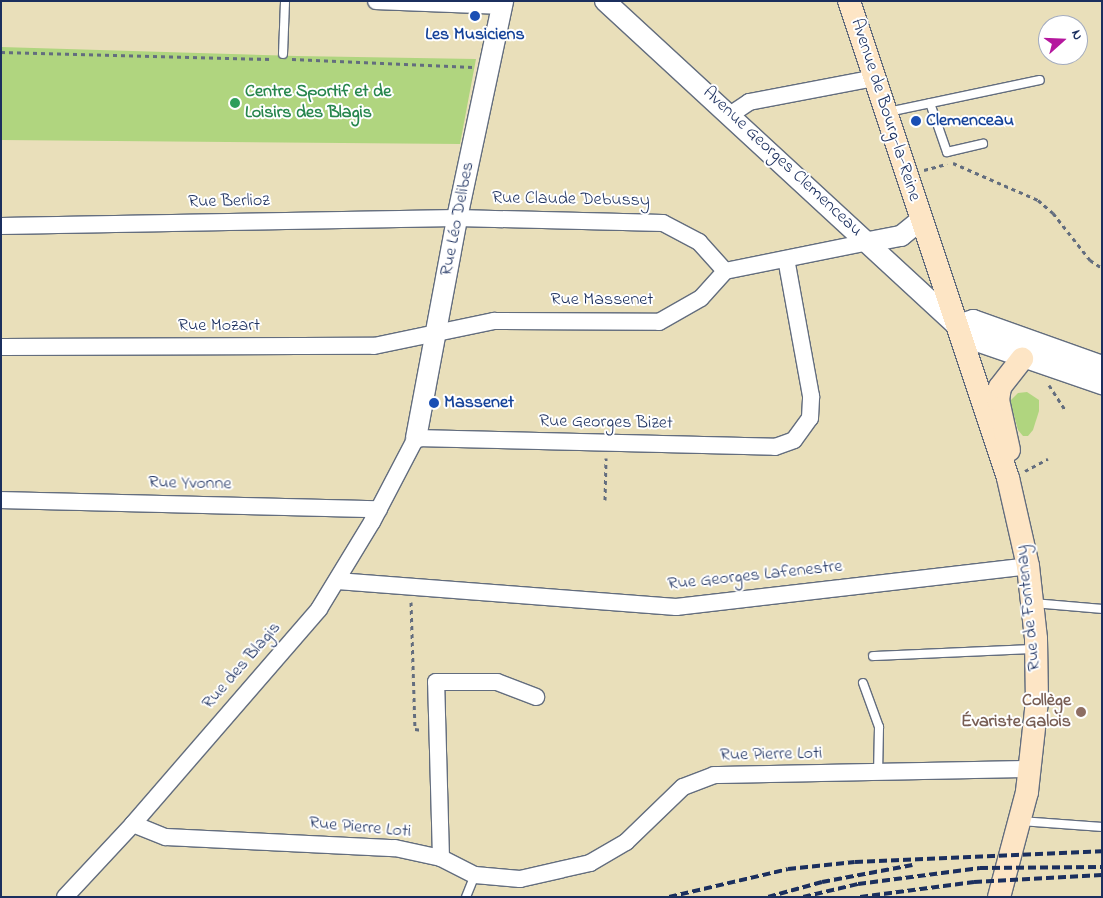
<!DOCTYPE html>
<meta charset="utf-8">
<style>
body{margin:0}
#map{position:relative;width:1103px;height:898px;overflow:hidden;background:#e9dfba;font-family:"Indie Flower",sans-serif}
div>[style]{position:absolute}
.green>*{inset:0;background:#b0d57f}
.path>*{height:3px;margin-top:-1.5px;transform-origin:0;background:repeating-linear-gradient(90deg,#636d7e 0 4px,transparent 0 8px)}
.roads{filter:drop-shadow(1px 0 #636d7e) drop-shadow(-1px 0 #636d7e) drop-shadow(0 1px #636d7e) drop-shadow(0 -1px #636d7e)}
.service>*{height:8px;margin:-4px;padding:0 4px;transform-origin:4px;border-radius:4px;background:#fff}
.minor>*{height:16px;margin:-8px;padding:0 8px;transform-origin:8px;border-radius:8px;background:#fff}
.tertiary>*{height:20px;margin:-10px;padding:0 10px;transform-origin:10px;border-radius:10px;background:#fff}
.secondary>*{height:22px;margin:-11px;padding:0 11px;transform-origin:11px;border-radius:11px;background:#fde5c5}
.rail>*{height:4px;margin-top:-2px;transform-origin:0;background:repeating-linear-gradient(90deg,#1b2f5e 0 8px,transparent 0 12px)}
.dots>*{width:14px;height:14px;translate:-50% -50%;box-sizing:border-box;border:2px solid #fff;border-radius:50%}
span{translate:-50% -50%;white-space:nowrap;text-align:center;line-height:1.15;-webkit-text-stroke:4px #fff;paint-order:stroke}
.transit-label{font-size:18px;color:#164399;font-weight:700}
.left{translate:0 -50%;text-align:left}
.leisure-label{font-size:18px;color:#27864d;font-weight:700}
.street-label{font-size:18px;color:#1b2f5e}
.education-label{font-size:18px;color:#785e54;font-weight:700}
.right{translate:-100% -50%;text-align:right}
.frame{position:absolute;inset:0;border:2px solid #1b2f5e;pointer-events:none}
.north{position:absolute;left:1038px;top:15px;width:50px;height:50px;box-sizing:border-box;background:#fff;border:1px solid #a4acbf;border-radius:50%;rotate:70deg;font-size:14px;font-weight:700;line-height:20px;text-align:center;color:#1b2f5e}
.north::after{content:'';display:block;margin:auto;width:18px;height:22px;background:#b5179e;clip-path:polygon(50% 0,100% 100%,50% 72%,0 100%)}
</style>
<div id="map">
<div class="green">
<i style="clip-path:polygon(1px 47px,297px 56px,476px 59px,460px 144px,1px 140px)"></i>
<i style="clip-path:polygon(1027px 392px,1039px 400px,1039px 411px,1033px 430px,1028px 436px,1023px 436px,1018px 430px,1010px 401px,1018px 393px)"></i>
</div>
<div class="path">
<i style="left:1px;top:52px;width:272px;rotate:1.5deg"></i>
<i style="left:292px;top:59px;width:181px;rotate:2.5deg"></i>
<i style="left:953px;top:163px;width:93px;rotate:23.5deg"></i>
<i style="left:1038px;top:200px;width:20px;rotate:41deg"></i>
<i style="left:1053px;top:213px;width:60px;rotate:51.8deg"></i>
<i style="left:1090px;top:260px;width:14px;rotate:34deg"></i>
<i style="left:924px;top:170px;width:24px;rotate:-15deg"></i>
<i style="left:1049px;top:385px;width:30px;rotate:57deg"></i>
<i style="left:1025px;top:471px;width:26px;rotate:-28deg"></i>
<i style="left:605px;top:500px;width:42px;rotate:-88.6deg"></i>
<i style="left:411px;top:602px;width:127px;rotate:88.2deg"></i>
<i style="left:415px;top:729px;width:7px;rotate:8deg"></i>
</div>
<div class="roads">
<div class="service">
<i style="left:283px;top:54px;width:53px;rotate:-87.8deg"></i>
<i style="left:930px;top:103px;width:52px;rotate:70.9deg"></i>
<i style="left:947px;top:152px;width:37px;rotate:-13deg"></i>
<i style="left:888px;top:112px;width:155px;rotate:-11.9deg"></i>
<i style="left:1034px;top:603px;width:68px;rotate:5deg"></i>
<i style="left:873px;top:656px;width:161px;rotate:-2.5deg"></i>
<i style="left:863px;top:683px;width:47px;rotate:70deg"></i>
<i style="left:879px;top:727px;width:46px;rotate:91.2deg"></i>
<i style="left:1021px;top:821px;width:81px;rotate:4.2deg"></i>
<i style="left:466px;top:897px;width:24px;rotate:-68deg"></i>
</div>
<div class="minor">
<i style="left:376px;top:1px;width:126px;rotate:2.3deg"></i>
<i style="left:730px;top:115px;width:23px;rotate:-34deg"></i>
<i style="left:749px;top:102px;width:128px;rotate:-10.8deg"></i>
<i style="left:1px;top:226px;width:456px;rotate:-1deg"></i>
<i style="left:457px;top:218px;width:206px;rotate:1.4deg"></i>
<i style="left:663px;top:223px;width:41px;rotate:27.8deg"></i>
<i style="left:699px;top:242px;width:39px;rotate:48deg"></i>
<i style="left:1px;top:347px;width:373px;rotate:-0.2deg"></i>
<i style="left:374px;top:346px;width:123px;rotate:-11.8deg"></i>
<i style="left:494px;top:321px;width:165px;rotate:0.3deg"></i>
<i style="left:659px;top:322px;width:48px;rotate:-29.7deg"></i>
<i style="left:701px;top:298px;width:36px;rotate:-48deg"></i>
<i style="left:725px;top:271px;width:147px;rotate:-11.4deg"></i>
<i style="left:1px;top:500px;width:378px;rotate:1.4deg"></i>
<i style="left:337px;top:581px;width:340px;rotate:4.4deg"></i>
<i style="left:676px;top:607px;width:354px;rotate:-6.6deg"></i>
<i style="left:133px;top:824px;width:35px;rotate:22deg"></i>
<i style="left:166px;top:837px;width:229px;rotate:2.8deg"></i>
<i style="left:395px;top:848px;width:47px;rotate:12.3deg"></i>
<i style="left:441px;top:858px;width:38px;rotate:27deg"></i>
<i style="left:475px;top:875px;width:45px;rotate:5.1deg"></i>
<i style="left:520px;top:879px;width:72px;rotate:-12.9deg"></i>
<i style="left:590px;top:863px;width:42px;rotate:-30.3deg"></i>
<i style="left:626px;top:842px;width:79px;rotate:-44deg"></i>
<i style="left:683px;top:787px;width:33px;rotate:-21deg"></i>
<i style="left:714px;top:775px;width:316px;rotate:-1.1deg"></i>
<i style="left:441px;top:858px;width:176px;rotate:-91.6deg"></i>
<i style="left:436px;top:682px;width:61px"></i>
<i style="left:497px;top:682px;width:42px;rotate:21deg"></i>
<i style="left:65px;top:897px;width:100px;rotate:-47deg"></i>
<i style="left:133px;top:824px;width:284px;rotate:-49.1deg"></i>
<i style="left:319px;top:609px;width:102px;rotate:-58.7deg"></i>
<i style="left:372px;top:522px;width:95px;rotate:-62.4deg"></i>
<i style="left:416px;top:438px;width:359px;rotate:1.4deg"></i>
<i style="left:775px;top:447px;width:20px;rotate:-20deg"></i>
<i style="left:794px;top:440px;width:27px;rotate:-54deg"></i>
<i style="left:810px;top:418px;width:22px;rotate:-87deg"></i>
<i style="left:811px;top:396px;width:139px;rotate:-100.3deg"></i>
</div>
<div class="tertiary">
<i style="left:605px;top:1px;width:498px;rotate:42.7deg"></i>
<i style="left:971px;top:339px;width:139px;rotate:19deg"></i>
<i style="left:869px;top:242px;width:33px;rotate:-11deg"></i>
<i style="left:901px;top:236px;width:27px;rotate:-39deg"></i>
<i style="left:957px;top:325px;width:17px;rotate:-17deg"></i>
<i style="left:973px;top:320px;width:137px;rotate:19.6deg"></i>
<i style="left:416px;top:438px;width:224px;rotate:-79.4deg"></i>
<i style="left:457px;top:218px;width:222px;rotate:-78deg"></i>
</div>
<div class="secondary">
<i style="left:849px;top:1px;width:503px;rotate:71.57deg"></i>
<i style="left:1008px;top:478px;width:90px;rotate:77.2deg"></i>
<i style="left:1028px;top:566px;width:73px;rotate:83.7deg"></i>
<i style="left:1036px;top:639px;width:62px;rotate:89.1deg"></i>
<i style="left:1037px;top:701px;width:92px;rotate:96.3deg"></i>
<i style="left:1027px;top:792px;width:109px;rotate:104.9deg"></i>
<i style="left:1009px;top:450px;width:51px;rotate:-102.4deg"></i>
<i style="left:998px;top:400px;width:13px;rotate:-81deg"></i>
<i style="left:1000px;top:387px;width:36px;rotate:-52deg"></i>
</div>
</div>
<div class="rail">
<i style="left:669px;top:897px;width:122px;rotate:-13.2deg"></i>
<i style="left:788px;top:869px;width:67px;rotate:-6deg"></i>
<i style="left:855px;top:862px;width:247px;rotate:-2.5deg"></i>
<i style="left:768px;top:897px;width:56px;rotate:-15.5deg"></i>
<i style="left:822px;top:882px;width:92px;rotate:-10.7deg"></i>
<i style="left:803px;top:897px;width:57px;rotate:-13.3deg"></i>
<i style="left:858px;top:884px;width:123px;rotate:-7.5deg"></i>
<i style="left:980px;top:868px;width:122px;rotate:-0.5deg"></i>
<i style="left:860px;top:897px;width:115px;rotate:-7.5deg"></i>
<i style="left:974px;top:882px;width:128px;rotate:-3.1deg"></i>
</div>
<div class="dots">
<i style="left:475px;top:16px;background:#1a4fb4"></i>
<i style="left:235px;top:103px;background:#2e9e5b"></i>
<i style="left:916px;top:121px;background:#1a4fb4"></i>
<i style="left:434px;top:403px;background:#1a4fb4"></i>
<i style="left:1081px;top:712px;background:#8d6e63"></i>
</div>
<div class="transit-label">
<span style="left:475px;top:35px">Les Musiciens</span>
<span class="left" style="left:926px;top:121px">Clemenceau</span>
<span class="left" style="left:444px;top:403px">Massenet</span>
</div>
<div class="leisure-label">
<span class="left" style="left:245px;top:103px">Centre Sportif et de<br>Loisirs des Blagis</span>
</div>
<div class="street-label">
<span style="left:885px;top:110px;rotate:72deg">Avenue de Bourg-la-Reine</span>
<span style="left:782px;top:162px;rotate:43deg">Avenue Georges Clemenceau</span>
<span style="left:571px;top:200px;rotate:1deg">Rue Claude Debussy</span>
<span style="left:229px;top:202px;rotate:-1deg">Rue Berlioz</span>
<span style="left:458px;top:219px;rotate:-79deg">Rue Léo Delibes</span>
<span style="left:602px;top:300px">Rue Massenet</span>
<span style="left:219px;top:326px">Rue Mozart</span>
<span style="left:606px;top:423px;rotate:1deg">Rue Georges Bizet</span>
<span style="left:190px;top:484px;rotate:1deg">Rue Yvonne</span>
<span style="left:755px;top:576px;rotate:-6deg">Rue Georges Lafenestre</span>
<span style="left:1029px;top:608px;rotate:-96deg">Rue de Fontenay</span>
<span style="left:242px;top:666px;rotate:-49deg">Rue des Blagis</span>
<span style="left:771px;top:755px;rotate:-1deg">Rue Pierre Loti</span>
<span style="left:360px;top:828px;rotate:5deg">Rue Pierre Loti</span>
</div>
<div class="education-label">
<span class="right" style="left:1071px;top:712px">Collège<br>Évariste Galois</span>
</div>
<div class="frame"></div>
<div class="north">N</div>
</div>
